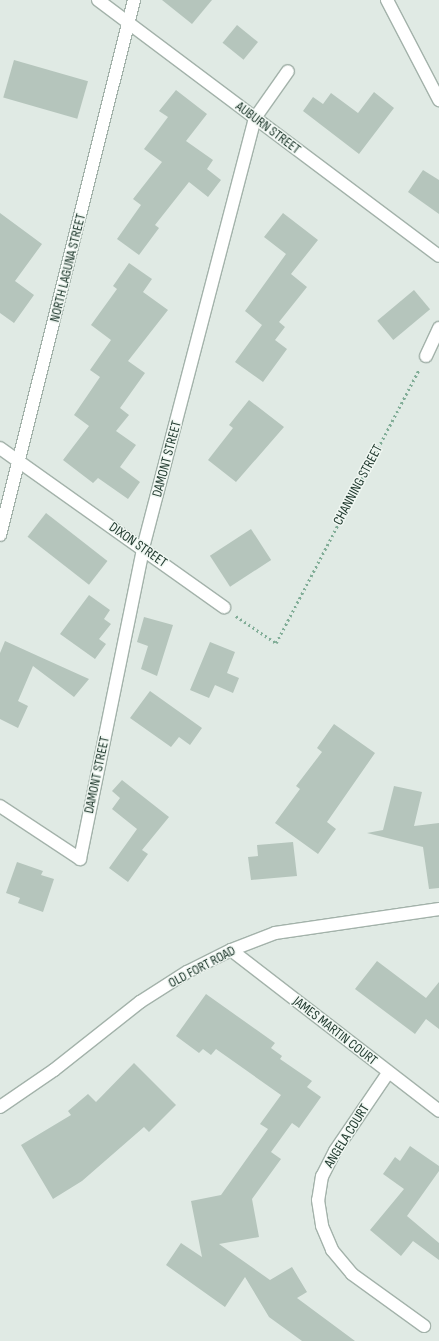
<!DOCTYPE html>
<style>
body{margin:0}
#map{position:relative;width:439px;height:1341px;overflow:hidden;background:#e0eae4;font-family:"Sofia Sans Condensed",sans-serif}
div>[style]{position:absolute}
.building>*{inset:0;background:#b5c5bc;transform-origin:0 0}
.path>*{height:2.5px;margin-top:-1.25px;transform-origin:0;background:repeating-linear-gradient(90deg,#81ad97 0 2px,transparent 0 5px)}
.roads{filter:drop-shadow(1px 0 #a3b2aa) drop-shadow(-1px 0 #a3b2aa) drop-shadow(0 1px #a3b2aa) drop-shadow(0 -1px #a3b2aa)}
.minor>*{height:12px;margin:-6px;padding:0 6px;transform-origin:6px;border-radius:6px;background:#fff}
span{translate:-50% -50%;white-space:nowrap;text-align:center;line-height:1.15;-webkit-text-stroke:3px #f0f7f2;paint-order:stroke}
.street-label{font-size:14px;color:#213a2f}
</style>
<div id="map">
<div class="building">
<i style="clip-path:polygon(162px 0,212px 0,192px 24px)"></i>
<i style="left:237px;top:25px;width:27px;height:23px;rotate:39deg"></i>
<i style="left:14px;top:60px;width:77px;height:39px;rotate:16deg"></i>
<i style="clip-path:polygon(176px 90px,207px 114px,186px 141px,213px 160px,207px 169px,221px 180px,208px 197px,189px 182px,155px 225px,159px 228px,139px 255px,117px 239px,141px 205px,133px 199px,162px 162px,144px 149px,168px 117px,159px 111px)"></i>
<i style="clip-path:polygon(374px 92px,394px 108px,359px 154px,303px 111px,313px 97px,323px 104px,331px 93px,358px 113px)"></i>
<i style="clip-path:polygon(423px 170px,439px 180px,439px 214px,408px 192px)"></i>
<i style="clip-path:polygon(0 213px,42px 244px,15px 281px,34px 295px,14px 323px,0 313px)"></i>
<i style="clip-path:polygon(283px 213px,318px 240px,291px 274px,307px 287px,279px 322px,285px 327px,275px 340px,287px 349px,263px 382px,235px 362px,262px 325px,245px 311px,286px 254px,264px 237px)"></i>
<i style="clip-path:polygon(129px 263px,152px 279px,143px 292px,168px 310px,128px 361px,145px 373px,120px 408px,129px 415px,116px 431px,136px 445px,120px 467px,140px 482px,128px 499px,98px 478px,93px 483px,63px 460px,89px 426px,74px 415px,100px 377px,90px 370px,111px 340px,91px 325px,117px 289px,113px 286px)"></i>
<i style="left:414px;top:290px;width:25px;height:48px;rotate:50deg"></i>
<i style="clip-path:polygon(249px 400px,284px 427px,236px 482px,208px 460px,233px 428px,229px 425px)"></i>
<i style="left:46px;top:513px;width:78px;height:30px;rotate:38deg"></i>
<i style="left:251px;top:529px;width:37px;height:49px;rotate:57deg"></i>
<i style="clip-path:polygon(89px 595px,110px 610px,104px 619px,111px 624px,99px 639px,106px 644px,95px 659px,60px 634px)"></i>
<i style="clip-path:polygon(144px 617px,173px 625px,157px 676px,141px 669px,148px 646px,137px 642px)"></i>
<i style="clip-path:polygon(5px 641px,38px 656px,89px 679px,74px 697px,33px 666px,18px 701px,28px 706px,18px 728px,0 719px,0 653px)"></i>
<i style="clip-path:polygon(210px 642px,235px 652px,227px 673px,239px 678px,233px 693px,215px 685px,209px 698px,190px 690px)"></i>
<i style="clip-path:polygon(150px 691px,202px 728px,190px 745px,179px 737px,171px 747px,130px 718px)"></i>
<i style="clip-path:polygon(334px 724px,375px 753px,327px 822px,336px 829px,318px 854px,275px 823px,300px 789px,296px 786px,322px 752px,317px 748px)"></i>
<i style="clip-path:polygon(122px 780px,169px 817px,142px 850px,148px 854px,128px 882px,109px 868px,137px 829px,112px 809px,120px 798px,112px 791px)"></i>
<i style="clip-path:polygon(394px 786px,422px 792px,414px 826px,439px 823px,439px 888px,429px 889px,423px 847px,367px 833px,383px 830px)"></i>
<i style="clip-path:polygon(293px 842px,297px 876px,251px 880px,248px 857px,258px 856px,257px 845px)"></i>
<i style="clip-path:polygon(17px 862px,43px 871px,41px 875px,54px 879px,43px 912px,18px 903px,20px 898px,6px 893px)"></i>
<i style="clip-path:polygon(377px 961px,426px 998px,439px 982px,439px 1029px,426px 1019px,415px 1034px,355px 989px)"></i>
<i style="clip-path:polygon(206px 994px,275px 1043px,271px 1048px,282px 1056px,280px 1059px,312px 1081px,307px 1087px,321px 1097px,299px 1128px,292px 1123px,271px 1152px,281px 1159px,252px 1199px,259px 1237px,219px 1244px,270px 1280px,292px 1267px,307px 1292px,297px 1298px,355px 1341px,302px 1341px,269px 1317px,245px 1277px,225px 1307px,166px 1265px,181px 1243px,202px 1257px,191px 1201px,221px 1195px,268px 1129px,260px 1124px,281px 1095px,216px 1049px,211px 1055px,203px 1049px,199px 1053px,176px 1036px)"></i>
<i style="clip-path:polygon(134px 1063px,176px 1105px,149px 1132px,144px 1127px,82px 1181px,53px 1199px,21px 1145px,71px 1115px,68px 1111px,88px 1094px,96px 1102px)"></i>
<i style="clip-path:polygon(410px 1146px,439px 1166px,439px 1171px,407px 1216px,439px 1243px,439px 1260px,413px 1241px,401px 1256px,370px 1230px,404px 1189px,383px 1174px,395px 1157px,400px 1161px)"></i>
</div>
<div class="path">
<i style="left:236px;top:616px;width:48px;rotate:34deg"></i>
<i style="left:276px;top:643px;width:309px;rotate:-62.4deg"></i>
</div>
<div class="roads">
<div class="minor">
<i style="left:98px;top:0;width:426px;rotate:36.9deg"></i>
<i style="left:387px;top:0;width:113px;rotate:62.5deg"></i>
<i style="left:426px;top:356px;width:31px;rotate:-65deg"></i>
<i style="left:0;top:448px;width:275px;rotate:35.4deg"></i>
<i style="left:0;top:535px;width:552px;rotate:-75.94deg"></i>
<i style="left:0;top:806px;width:96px;rotate:33.5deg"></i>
<i style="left:80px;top:859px;width:317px;rotate:-78.5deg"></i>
<i style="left:143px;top:548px;width:444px;rotate:-75.4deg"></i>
<i style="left:255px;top:118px;width:57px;rotate:-54.9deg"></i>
<i style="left:231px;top:950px;width:263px;rotate:37.7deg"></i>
<i style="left:388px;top:1073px;width:94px;rotate:124.2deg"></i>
<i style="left:335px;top:1151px;width:28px;rotate:117deg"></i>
<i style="left:322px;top:1176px;width:24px;rotate:99deg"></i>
<i style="left:318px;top:1200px;width:26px;rotate:81deg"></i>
<i style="left:322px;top:1226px;width:26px;rotate:67deg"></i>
<i style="left:332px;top:1250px;width:31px;rotate:50deg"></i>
<i style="left:352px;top:1274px;width:89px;rotate:35.8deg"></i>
<i style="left:0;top:1107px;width:65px;rotate:-34.4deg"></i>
<i style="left:54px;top:1070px;width:110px;rotate:-38.3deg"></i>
<i style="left:140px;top:1002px;width:56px;rotate:-32.6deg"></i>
<i style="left:187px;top:972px;width:49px;rotate:-26.6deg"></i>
<i style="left:231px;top:950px;width:47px;rotate:-21.1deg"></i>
<i style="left:275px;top:933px;width:166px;rotate:-8.3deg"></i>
</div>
</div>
<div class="street-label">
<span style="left:268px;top:128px;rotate:37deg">AUBURN STREET</span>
<span style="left:68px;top:268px;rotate:-76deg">NORTH LAGUNA STREET</span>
<span style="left:167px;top:459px;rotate:-75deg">DAMONT STREET</span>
<span style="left:358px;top:485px;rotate:-62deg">CHANNING STREET</span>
<span style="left:138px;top:545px;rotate:35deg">DIXON STREET</span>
<span style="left:97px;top:775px;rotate:-78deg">DAMONT STREET</span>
<span style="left:202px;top:967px;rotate:-28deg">OLD FORT ROAD</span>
<span style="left:335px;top:1031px;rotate:38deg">JAMES MARTIN COURT</span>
<span style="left:347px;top:1136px;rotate:-58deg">ANGELA COURT</span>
</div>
</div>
